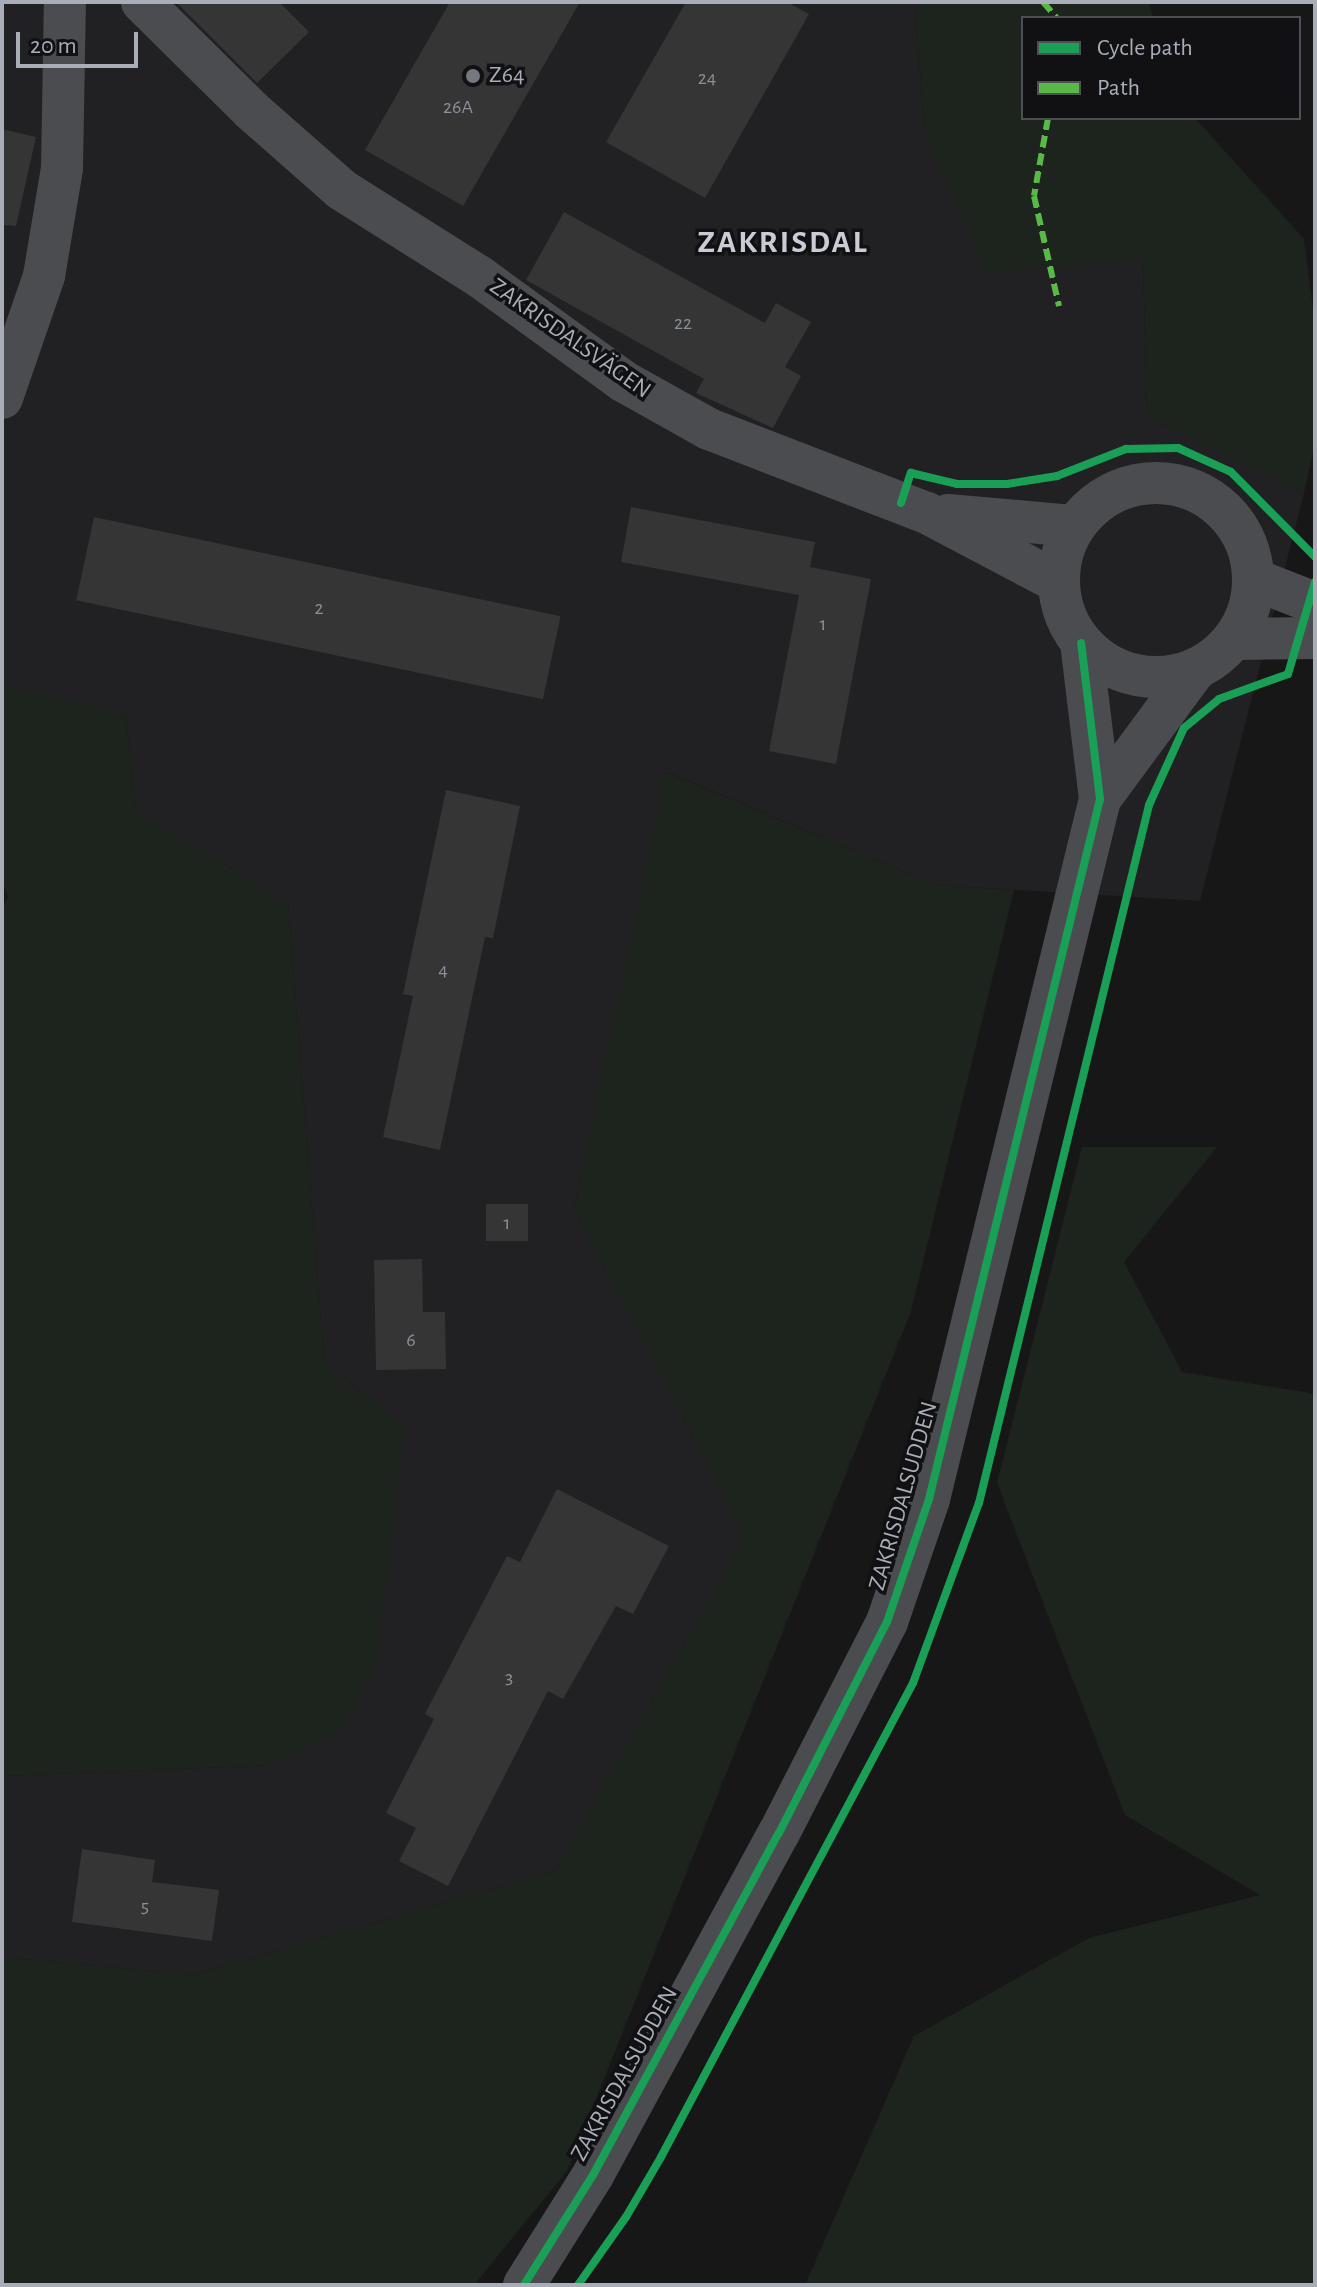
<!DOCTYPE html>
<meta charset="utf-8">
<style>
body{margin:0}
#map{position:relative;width:1317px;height:2287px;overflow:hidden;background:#171717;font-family:"Alegreya Sans",sans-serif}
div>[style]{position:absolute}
.built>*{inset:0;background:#212123}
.green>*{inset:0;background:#1d241e}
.building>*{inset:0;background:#353536;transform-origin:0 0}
.minor>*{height:42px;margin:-21px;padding:0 21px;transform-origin:21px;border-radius:21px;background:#4b4c50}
.minor>.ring{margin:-21px;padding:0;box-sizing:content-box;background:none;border:42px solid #4b4c50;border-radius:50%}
.quiet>*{height:6px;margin-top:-3px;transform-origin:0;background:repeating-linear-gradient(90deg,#58b947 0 12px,transparent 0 18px)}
.cycleway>*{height:8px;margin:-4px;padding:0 4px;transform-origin:4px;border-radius:4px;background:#1a9f57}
.dots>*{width:22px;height:22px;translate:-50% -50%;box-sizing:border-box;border:4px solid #111113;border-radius:50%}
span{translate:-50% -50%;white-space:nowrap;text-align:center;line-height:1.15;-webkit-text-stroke:7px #111113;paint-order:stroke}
.number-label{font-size:20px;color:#8b8f98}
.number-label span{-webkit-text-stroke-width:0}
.poi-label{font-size:24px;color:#a8adb8}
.left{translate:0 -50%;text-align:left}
.street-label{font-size:24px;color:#a8adb8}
.district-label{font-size:32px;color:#c9ccd4;font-weight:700;letter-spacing:2px}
.frame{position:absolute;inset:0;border:4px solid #a8adb8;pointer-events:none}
.legend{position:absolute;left:1021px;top:16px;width:280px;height:104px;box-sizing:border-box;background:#111113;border:2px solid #4d4f55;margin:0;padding:10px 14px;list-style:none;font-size:24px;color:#a8adb8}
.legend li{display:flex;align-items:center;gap:16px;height:40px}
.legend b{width:40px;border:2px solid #4d4f55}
.scale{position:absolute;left:16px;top:32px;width:122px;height:36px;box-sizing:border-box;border:4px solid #a8adb8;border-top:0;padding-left:10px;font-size:24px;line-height:28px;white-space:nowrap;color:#a8adb8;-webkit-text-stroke:6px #111113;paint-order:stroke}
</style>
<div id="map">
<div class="built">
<i style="clip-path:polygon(2px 2px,915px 2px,924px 127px,1143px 258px,1147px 417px,1304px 493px,1200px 901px,936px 885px,667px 772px,574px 1210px,745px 1537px,555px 1871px,193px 1975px,2px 1957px,2px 1776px,272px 1765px,404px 1430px,324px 1360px,288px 903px,135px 810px,126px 714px,2px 687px)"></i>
</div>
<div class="green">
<i style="clip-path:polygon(915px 2px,1149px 2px,1153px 18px,1023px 18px,1023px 118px,1195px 118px,1304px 239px,1315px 325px,1315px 443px,1304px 493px,1147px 417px,1143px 258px,986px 273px,924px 127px)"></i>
<i style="clip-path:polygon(3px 685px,126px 714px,135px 810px,288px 903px,324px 1360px,404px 1430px,377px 1657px,345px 1728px,272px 1765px,2px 1776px,2px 908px,8px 897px,2px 881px)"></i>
<i style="clip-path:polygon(666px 772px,936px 885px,1014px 890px,911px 1311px,567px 2171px,474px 2285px,2px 2285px,2px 1957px,193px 1975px,555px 1871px,745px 1537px,574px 1210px)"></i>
<i style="clip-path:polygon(1082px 1147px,1217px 1147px,1124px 1262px,1182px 1372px,1315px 1394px,1315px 2285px,805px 2285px,914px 2036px,1089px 1938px,1260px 1895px,1125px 1815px,997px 1483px)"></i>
</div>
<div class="building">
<i style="clip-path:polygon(176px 2px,279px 2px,309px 32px,257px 83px)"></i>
<i style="clip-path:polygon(450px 2px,580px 2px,463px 206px,365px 150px)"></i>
<i style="clip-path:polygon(686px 2px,787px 2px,809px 14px,705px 198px,606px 142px)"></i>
<i style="clip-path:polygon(2px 129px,36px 137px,16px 226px,2px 225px)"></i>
<i style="clip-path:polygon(564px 212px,765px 323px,776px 303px,811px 322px,785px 367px,801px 376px,773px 428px,696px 393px,704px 379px,526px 280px)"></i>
<i style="clip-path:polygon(631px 507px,815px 542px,810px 567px,871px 579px,836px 764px,769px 751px,799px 595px,621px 562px)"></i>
<i style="left:94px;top:517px;width:477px;height:85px;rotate:12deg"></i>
<i style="clip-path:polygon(446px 790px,520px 806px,493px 938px,485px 937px,440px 1150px,383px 1137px,413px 996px,403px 994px)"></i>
<i style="left:528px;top:1204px;width:37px;height:42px;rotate:90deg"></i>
<i style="clip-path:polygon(422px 1259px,423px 1312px,445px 1312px,446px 1369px,376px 1370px,374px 1260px)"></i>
<i style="clip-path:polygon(557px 1489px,669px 1546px,633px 1614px,616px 1606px,563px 1699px,548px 1691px,448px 1886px,399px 1861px,416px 1828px,386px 1813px,434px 1719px,425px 1714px,507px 1556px,520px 1562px)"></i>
<i style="clip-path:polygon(82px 1849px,155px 1860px,152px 1882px,219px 1890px,212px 1941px,72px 1922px)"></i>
</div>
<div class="minor">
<i style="left:142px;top:2px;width:153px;rotate:44.7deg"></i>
<i style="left:251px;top:110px;width:121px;rotate:41.3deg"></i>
<i style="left:342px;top:190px;width:163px;rotate:32.2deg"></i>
<i style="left:480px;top:277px;width:177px;rotate:36deg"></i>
<i style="left:623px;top:381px;width:98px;rotate:29.2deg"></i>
<i style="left:709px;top:429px;width:234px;rotate:21.1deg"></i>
<i style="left:927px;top:513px;width:148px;rotate:27.8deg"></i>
<i style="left:2px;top:398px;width:129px;rotate:-71deg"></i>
<i style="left:44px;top:276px;width:109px;rotate:-80.5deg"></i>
<i style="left:62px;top:168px;width:166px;rotate:-89deg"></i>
<i class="ring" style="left:1059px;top:483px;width:152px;height:152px"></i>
<i style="left:948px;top:515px;width:127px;rotate:5deg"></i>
<i style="left:1253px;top:579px;width:66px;rotate:21.2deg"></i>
<i style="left:1234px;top:639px;width:81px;rotate:-0.7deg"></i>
<i style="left:1100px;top:799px;width:162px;rotate:-53.6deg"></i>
<i style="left:524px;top:2285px;width:130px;rotate:-57.9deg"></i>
<i style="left:593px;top:2175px;width:389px;rotate:-61.5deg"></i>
<i style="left:779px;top:1833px;width:237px;rotate:-62.9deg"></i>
<i style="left:887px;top:1622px;width:130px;rotate:-71.1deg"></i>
<i style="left:929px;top:1499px;width:721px;rotate:-76.27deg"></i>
<i style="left:1100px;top:799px;width:157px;rotate:-96.9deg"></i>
</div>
<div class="quiet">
<i style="left:1043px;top:2px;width:21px;rotate:49deg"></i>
<i style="left:1048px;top:118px;width:79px;rotate:100.2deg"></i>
<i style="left:1034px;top:196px;width:113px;rotate:77.2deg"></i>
</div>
<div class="cycleway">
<i style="left:901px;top:503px;width:32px;rotate:-72deg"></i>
<i style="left:911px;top:473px;width:47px;rotate:13.4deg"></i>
<i style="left:957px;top:484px;width:50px"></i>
<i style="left:1007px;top:484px;width:51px;rotate:-9.1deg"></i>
<i style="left:1057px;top:476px;width:74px;rotate:-21.4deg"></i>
<i style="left:1126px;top:449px;width:52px;rotate:-1.1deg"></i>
<i style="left:1178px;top:448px;width:58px;rotate:24.4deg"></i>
<i style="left:1231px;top:472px;width:120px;rotate:45.3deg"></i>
<i style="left:524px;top:2285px;width:130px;rotate:-57.9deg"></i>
<i style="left:593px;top:2175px;width:389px;rotate:-61.5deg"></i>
<i style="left:779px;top:1833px;width:237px;rotate:-62.9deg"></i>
<i style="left:887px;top:1622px;width:130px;rotate:-71.1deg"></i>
<i style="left:929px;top:1499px;width:721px;rotate:-76.27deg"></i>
<i style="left:1100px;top:799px;width:157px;rotate:-96.9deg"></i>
<i style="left:578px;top:2285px;width:83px;rotate:-54.8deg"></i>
<i style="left:626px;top:2217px;width:69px;rotate:-59.7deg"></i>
<i style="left:661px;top:2157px;width:537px;rotate:-62deg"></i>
<i style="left:913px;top:1683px;width:192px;rotate:-69.9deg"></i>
<i style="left:979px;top:1503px;width:718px;rotate:-76.31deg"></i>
<i style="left:1149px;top:805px;width:85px;rotate:-65.6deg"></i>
<i style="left:1184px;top:728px;width:45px;rotate:-39.6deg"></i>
<i style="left:1219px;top:699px;width:73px;rotate:-19.9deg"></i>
<i style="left:1288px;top:674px;width:96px;rotate:-73.6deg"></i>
</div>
<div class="dots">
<i style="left:473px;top:76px;background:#757880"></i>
</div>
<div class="number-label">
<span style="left:707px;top:78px">24</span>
<span style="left:458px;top:107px">26A</span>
<span style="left:683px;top:323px">22</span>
<span style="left:319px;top:608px">2</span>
<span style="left:823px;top:624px">1</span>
<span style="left:443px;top:970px">4</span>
<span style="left:507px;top:1223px">1</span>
<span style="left:411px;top:1340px">6</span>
<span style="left:509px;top:1677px">3</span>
<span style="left:145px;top:1906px">5</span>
</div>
<div class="poi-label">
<span class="left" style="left:489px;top:76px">Z64</span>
</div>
<div class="street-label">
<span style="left:570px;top:339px;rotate:35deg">ZAKRISDALSVÄGEN</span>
<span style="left:904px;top:1496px;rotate:-74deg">ZAKRISDALSUDDEN</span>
<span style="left:625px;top:2074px;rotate:-61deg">ZAKRISDALSUDDEN</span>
</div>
<div class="district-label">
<span style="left:783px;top:242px">ZAKRISDAL</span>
</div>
<div class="frame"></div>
<ul class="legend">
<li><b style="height:10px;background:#1a9f57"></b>Cycle path</li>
<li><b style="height:10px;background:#58b947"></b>Path</li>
</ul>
<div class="scale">20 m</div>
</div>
